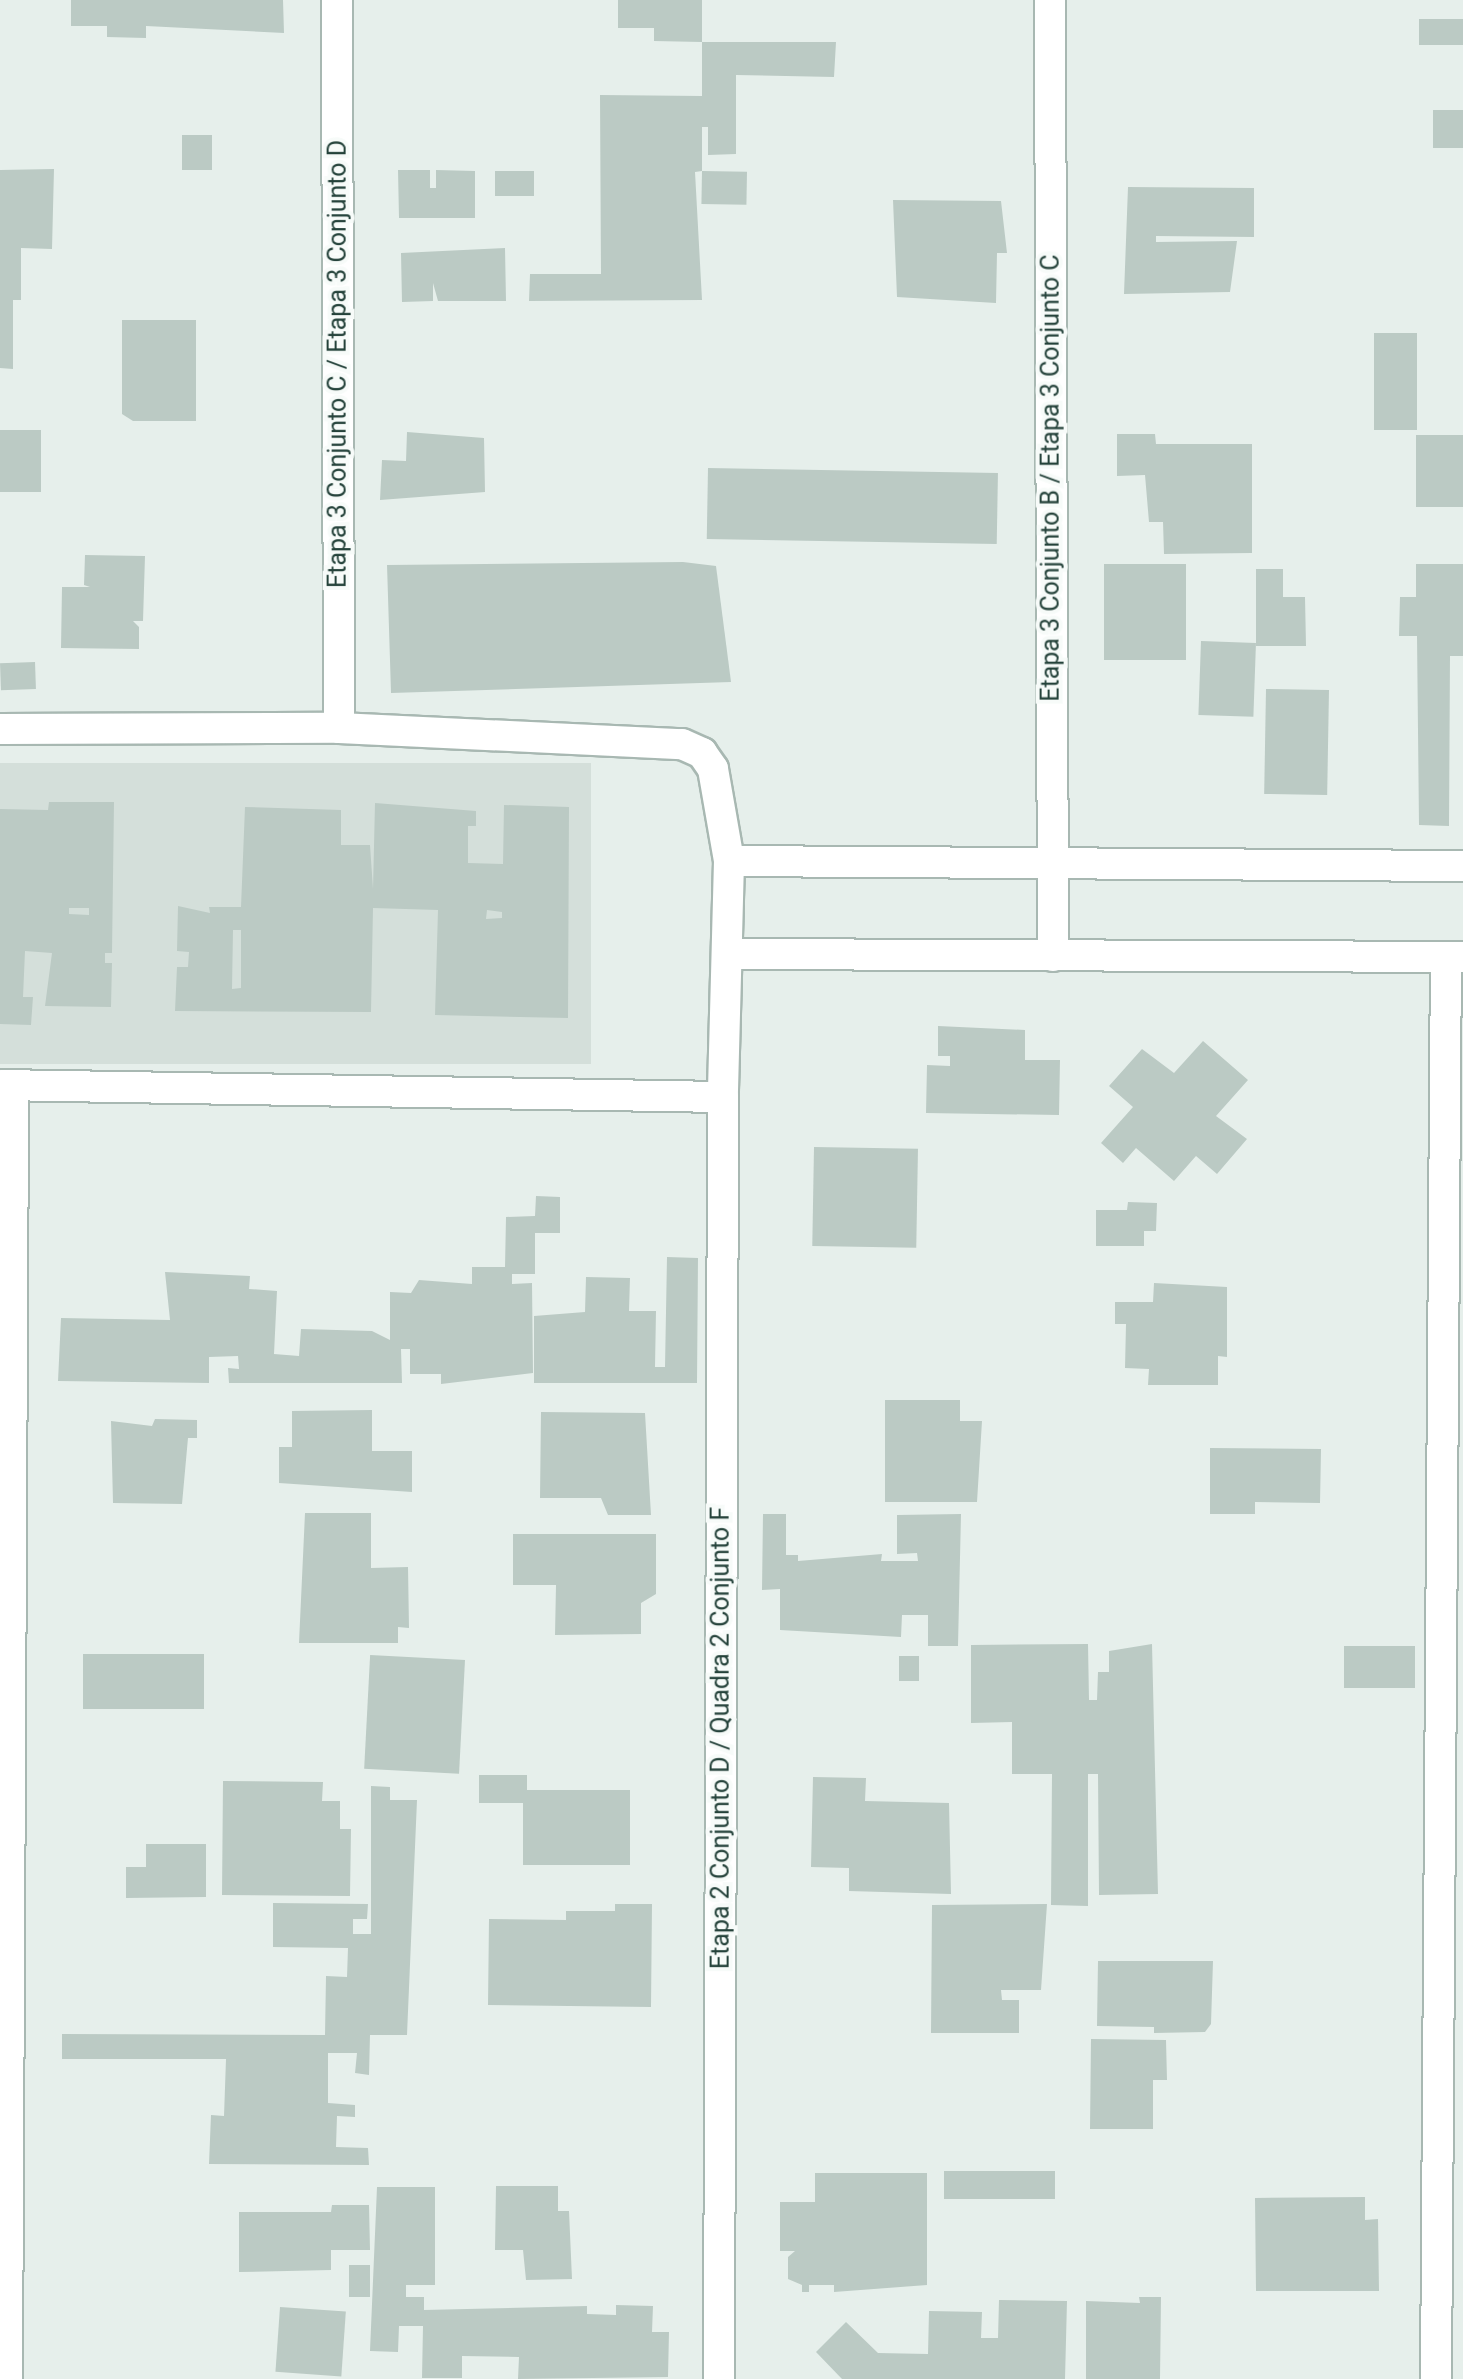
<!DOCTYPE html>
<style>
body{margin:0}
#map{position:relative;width:1463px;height:2379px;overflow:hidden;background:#e6efeb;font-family:Roboto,sans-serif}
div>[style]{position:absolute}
.built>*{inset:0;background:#d4dfda;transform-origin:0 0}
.building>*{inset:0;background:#bbcac4;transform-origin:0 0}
.roads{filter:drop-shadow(2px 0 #a8b8b2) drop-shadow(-2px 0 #a8b8b2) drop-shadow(0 2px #a8b8b2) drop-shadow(0 -2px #a8b8b2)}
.minor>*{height:30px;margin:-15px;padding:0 15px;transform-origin:15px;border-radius:15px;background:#fff}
span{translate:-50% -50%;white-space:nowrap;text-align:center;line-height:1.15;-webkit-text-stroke:8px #f7fbf9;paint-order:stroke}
.street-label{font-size:25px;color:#24423a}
</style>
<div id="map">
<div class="built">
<i style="left:0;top:763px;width:591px;height:301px"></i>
</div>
<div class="building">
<i style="clip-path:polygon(71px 0,283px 0,284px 33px,146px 26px,146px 38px,107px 37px,107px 26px,71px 26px)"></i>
<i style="clip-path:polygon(618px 0,702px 0,702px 42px,654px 41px,654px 28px,618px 28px)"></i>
<i style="left:1463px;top:19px;width:26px;height:44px;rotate:90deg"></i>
<i style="clip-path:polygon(702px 42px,836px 42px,834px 77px,736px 75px,736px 154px,708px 155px,708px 127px,702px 127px,702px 171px,695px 172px,702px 300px,529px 301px,530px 274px,601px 274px,600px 95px,702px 96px)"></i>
<i style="left:1433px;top:110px;width:30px;height:38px"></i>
<i style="left:182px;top:135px;width:30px;height:35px"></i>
<i style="clip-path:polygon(54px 169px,52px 249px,21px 248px,21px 300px,13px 300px,13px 369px,0 368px,0 170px)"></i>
<i style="clip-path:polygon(398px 170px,430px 170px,430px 188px,436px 188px,436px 170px,475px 171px,475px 218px,399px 218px)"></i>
<i style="left:495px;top:171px;width:39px;height:25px"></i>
<i style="left:702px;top:171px;width:45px;height:33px;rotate:1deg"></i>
<i style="clip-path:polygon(1128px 187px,1254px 188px,1254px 237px,1156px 236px,1156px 242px,1237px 241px,1230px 292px,1124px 294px)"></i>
<i style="clip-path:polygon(893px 200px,1001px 201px,1007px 253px,997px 253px,996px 303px,897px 297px)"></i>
<i style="clip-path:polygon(505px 248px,506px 301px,438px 301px,433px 283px,433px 301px,402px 302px,401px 253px)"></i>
<i style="clip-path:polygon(122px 320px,196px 320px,196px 421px,133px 421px,122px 414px)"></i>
<i style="left:1417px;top:333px;width:97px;height:43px;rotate:90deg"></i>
<i style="left:0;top:430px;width:41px;height:62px"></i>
<i style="clip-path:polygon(407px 432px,484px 438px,485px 492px,380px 500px,382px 460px,406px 461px)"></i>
<i style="clip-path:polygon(1117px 434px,1155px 434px,1156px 444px,1252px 444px,1252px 553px,1164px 554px,1163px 522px,1149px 522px,1145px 475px,1117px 476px)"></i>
<i style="left:1416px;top:435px;width:47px;height:72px"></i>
<i style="left:708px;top:468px;width:290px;height:71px;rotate:1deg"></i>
<i style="clip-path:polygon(85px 555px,145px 556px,143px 621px,133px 621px,139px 627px,139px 649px,61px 648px,62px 587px,90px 587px,84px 585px)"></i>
<i style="clip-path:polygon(683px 562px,716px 566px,731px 682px,391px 693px,387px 565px)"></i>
<i style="left:1104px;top:564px;width:82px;height:96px"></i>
<i style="clip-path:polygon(1416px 564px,1463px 564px,1463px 656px,1450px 656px,1449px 826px,1419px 825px,1417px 636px,1399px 636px,1400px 597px,1416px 597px)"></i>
<i style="clip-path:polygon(1256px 569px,1283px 569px,1283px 597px,1305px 597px,1306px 646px,1256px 646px)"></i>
<i style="left:1201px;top:641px;width:55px;height:74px;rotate:2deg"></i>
<i style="left:35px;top:662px;width:27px;height:35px;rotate:88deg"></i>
<i style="left:1266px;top:689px;width:63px;height:105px;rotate:1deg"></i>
<i style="clip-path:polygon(evenodd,49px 802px,114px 802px,112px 953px,105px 953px,105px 963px,112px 963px,111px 1007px,45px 1006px,52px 953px,25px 951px,23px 997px,33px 997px,31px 1025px,0 1024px,0 809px,48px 810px,49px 802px,69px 908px,89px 908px,89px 915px,69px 914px,69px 908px)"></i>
<i style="clip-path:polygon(evenodd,375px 803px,476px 811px,476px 826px,468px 826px,468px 863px,503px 864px,504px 805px,569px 807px,568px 1018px,435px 1015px,438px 910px,373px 908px,371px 1012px,175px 1011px,177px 967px,188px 967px,189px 952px,177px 951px,178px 906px,210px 913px,209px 907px,241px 907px,245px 807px,341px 810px,341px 845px,370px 845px,373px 889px,375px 803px,487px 910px,502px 912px,502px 918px,486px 919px,487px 910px,375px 803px,233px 930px,241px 930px,241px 988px,232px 989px,233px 930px)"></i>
<i style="clip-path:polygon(938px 1026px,1025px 1030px,1025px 1060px,1060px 1060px,1059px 1115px,926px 1113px,927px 1065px,950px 1066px,950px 1056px,938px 1056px)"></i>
<i style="clip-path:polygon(1203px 1041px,1248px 1080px,1216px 1116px,1247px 1139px,1217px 1174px,1196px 1156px,1174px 1181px,1136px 1148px,1123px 1163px,1101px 1143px,1133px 1107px,1109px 1086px,1142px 1049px,1174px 1073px)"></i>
<i style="left:814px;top:1147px;width:104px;height:99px;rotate:1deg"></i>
<i style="clip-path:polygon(536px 1196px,560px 1197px,560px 1233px,535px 1233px,535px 1274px,512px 1274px,512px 1284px,532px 1283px,533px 1373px,441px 1384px,441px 1374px,410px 1374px,410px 1349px,401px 1349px,402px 1383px,229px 1383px,228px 1368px,239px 1369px,238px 1356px,209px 1357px,209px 1383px,58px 1381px,61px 1318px,170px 1320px,165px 1272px,250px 1276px,249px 1289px,277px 1291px,274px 1354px,299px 1356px,301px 1329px,372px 1331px,390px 1340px,390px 1292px,411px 1293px,419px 1280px,472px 1284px,472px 1267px,505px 1267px,506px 1217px,535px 1216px)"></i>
<i style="clip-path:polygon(1128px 1202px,1157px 1203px,1156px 1231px,1144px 1231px,1144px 1246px,1096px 1246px,1096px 1210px,1127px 1210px)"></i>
<i style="clip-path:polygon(667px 1257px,698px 1258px,697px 1383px,534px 1383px,534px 1316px,585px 1312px,586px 1277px,630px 1278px,629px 1311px,656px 1311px,655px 1367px,665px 1367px)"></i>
<i style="clip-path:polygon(1154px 1283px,1227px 1287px,1227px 1357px,1218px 1356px,1218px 1385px,1148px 1385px,1149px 1369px,1125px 1368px,1126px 1324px,1115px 1324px,1115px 1302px,1153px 1302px)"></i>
<i style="clip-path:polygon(885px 1400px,960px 1400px,960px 1421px,982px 1421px,977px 1502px,885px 1502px)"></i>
<i style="clip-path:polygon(372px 1410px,372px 1451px,412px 1451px,412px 1492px,279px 1483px,279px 1447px,292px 1447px,292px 1411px)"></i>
<i style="clip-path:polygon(541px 1412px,645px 1413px,651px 1515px,608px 1515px,601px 1498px,540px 1498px)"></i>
<i style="clip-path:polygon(155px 1419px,197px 1420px,197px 1438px,188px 1438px,182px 1504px,113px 1503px,111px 1421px,152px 1426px)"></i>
<i style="clip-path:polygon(1210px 1448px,1321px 1449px,1320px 1503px,1255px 1502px,1255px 1514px,1210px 1514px)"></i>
<i style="clip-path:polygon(305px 1513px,371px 1513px,371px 1568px,408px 1567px,409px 1628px,398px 1627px,398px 1643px,299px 1643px)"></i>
<i style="clip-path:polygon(763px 1514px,786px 1514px,786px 1555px,798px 1555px,798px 1561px,882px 1554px,881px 1561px,918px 1561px,917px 1553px,897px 1554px,897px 1515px,961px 1514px,958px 1646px,928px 1646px,928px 1615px,902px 1615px,901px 1637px,780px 1630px,780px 1589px,762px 1590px)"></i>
<i style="clip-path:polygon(513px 1534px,656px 1534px,656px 1594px,641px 1603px,641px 1634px,555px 1635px,556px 1585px,513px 1585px)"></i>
<i style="clip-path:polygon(1088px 1644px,1089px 1700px,1097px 1700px,1098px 1672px,1109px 1672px,1109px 1651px,1152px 1644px,1158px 1894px,1099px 1895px,1098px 1774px,1088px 1774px,1088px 1906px,1051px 1905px,1052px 1774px,1012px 1774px,1012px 1722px,971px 1723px,971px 1645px)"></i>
<i style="left:1344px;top:1646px;width:71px;height:42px"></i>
<i style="left:204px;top:1654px;width:55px;height:121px;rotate:90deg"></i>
<i style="left:899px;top:1656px;width:20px;height:25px"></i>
<i style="left:465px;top:1660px;width:114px;height:95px;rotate:93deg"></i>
<i style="clip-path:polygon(479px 1775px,527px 1775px,527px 1790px,630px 1790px,630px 1865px,523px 1865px,523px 1803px,479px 1803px)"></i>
<i style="clip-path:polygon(813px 1777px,866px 1778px,865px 1801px,949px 1803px,951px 1894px,849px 1891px,849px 1868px,811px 1867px)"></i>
<i style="clip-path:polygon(223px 1781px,323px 1782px,322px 1801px,340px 1801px,340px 1829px,351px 1829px,350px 1896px,222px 1895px)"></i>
<i style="clip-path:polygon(371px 1786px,390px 1787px,390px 1800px,417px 1800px,407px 2035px,370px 2035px,369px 2075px,355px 2073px,357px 2053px,328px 2053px,328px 2103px,355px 2105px,355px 2117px,337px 2116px,336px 2147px,368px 2148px,369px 2165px,209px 2164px,211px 2115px,224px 2116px,226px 2059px,62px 2059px,62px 2034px,325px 2035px,326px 1976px,347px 1977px,348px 1948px,273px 1947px,273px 1903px,368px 1904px,367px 1919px,353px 1919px,353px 1934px,371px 1934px)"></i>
<i style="clip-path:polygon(146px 1844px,206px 1844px,206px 1897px,126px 1898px,126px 1867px,146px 1867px)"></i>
<i style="clip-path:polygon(615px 1904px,652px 1904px,651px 2007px,488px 2005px,489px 1919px,566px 1920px,566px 1911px,615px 1911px)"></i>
<i style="clip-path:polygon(1047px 1904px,1041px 1990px,1001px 1990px,1002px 2000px,1019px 2000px,1019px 2033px,931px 2033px,932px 1905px)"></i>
<i style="clip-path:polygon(1098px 1961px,1213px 1961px,1211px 2024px,1205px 2032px,1154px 2033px,1154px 2027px,1097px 2026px)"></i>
<i style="clip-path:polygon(1091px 2039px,1166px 2040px,1167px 2080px,1153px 2080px,1153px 2129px,1090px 2129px)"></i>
<i style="left:944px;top:2171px;width:111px;height:28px"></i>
<i style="clip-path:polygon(815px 2173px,927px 2173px,927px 2285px,834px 2292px,834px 2285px,809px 2285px,809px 2292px,802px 2292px,802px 2285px,788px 2279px,788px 2257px,795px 2251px,780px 2251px,780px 2202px,815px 2202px)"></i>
<i style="clip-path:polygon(496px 2186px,558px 2186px,558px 2211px,569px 2211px,572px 2279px,526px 2280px,523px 2250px,495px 2250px)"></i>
<i style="clip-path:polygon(377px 2187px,435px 2187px,435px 2285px,406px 2285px,406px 2297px,424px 2297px,424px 2310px,587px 2306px,587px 2314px,616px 2315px,616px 2305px,653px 2306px,652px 2332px,669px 2332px,668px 2377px,518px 2379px,519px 2357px,462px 2356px,462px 2378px,422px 2378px,423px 2326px,399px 2326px,398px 2352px,370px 2351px)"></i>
<i style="clip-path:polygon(1365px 2197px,1365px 2220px,1378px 2219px,1379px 2291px,1256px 2291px,1255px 2198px)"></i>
<i style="clip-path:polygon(332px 2205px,369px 2205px,370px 2250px,331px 2250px,331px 2270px,239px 2272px,239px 2212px,331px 2212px)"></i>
<i style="left:349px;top:2265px;width:21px;height:32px"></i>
<i style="clip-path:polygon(1139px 2297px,1161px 2297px,1160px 2379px,1086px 2379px,1086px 2301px,1140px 2303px)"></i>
<i style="clip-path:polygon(999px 2300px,1067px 2301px,1065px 2379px,842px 2379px,816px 2352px,846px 2322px,878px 2353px,928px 2354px,929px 2311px,982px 2312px,981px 2338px,998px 2338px)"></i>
<i style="left:280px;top:2307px;width:66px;height:65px;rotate:4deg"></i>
</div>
<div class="roads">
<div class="minor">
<i style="left:337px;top:0;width:728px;rotate:89.84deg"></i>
<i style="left:1050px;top:0;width:956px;rotate:89.82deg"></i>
<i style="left:0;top:729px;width:339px;rotate:-0.2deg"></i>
<i style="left:339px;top:728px;width:343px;rotate:2.7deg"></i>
<i style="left:682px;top:744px;width:22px;rotate:24deg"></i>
<i style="left:702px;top:753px;width:19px;rotate:55deg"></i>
<i style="left:713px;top:769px;width:93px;rotate:80.1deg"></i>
<i style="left:729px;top:861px;width:236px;rotate:91.5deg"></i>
<i style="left:723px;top:1097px;width:723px;rotate:-179.05deg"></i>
<i style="left:729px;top:861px;width:734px;rotate:0.39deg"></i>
<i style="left:729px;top:954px;width:734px;rotate:0.23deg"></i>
<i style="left:7px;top:2379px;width:1294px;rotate:-89.73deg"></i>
<i style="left:719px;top:2379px;width:1282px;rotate:-89.82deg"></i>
<i style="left:1436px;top:2379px;width:1422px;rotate:-89.6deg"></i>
</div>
</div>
<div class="street-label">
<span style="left:338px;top:364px;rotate:-90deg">Etapa 3 Conjunto C / Etapa 3 Conjunto D</span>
<span style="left:1051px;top:478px;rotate:-90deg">Etapa 3 Conjunto B / Etapa 3 Conjunto C</span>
<span style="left:721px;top:1738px;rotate:-90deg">Etapa 2 Conjunto D / Quadra 2 Conjunto F</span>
</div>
</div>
